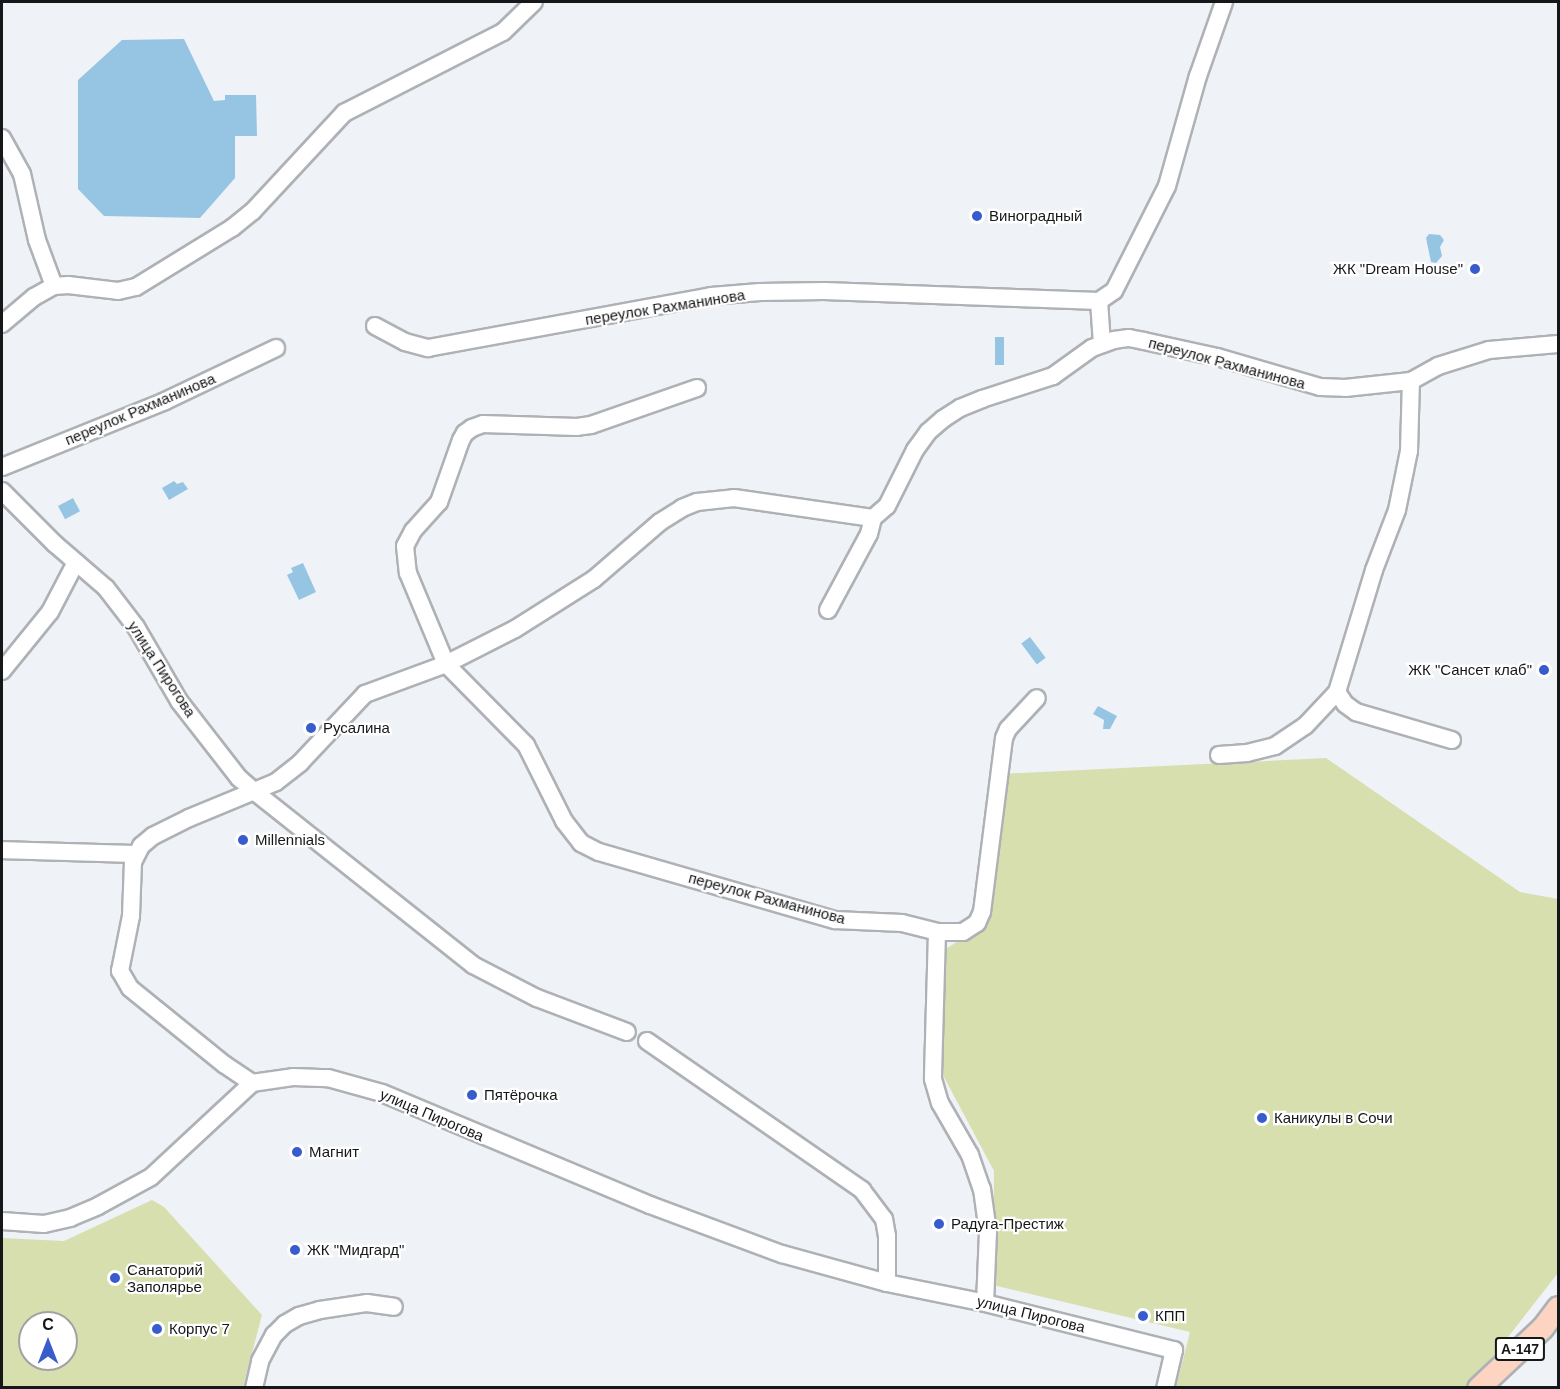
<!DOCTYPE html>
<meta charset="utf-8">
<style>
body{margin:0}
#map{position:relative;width:1560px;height:1389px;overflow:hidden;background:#eff2f7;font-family:Helvetica,sans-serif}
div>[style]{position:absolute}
.green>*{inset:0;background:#d7dfae}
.water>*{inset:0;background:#96c5e4;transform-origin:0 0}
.roads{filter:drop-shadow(2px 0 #aeb1b5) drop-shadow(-2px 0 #aeb1b5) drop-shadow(0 2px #aeb1b5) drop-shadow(0 -2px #aeb1b5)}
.minor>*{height:16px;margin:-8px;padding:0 8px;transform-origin:8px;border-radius:8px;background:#fff}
.major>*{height:21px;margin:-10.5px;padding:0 10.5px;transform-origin:10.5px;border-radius:10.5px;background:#fdd4c2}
.dots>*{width:16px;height:16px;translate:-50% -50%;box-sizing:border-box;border:3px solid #fff;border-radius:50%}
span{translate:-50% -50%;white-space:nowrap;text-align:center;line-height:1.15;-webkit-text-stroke:4.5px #fff;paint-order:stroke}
.shield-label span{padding:2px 4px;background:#fff;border:2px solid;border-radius:4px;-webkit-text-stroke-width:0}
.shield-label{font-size:14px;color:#161718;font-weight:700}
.poi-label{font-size:15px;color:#161718}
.left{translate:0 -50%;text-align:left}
.right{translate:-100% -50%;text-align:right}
.street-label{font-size:15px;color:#161718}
.frame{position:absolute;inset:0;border:3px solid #161718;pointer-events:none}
.north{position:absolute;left:18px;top:1311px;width:60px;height:60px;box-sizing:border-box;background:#fff;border:2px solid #a2a2a3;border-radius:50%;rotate:0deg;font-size:16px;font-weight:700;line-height:24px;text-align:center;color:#161718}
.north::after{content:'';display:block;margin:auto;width:21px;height:27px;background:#385ccd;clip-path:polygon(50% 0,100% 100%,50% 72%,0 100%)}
</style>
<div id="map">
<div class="green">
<i style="clip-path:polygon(1326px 758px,1520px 892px,1558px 899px,1558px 1273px,1469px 1387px,1176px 1387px,1190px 1332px,993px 1285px,994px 1171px,937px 1064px,941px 952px,983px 925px,1000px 774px)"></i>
<i style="clip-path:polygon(evenodd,152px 1200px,164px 1207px,262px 1315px,243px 1387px,2px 1387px,2px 1238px,64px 1241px,152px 1200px,30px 1323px,66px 1323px,66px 1359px,30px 1359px,30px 1323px)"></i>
</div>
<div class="water">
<i style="clip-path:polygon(184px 39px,214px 101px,225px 100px,225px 95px,256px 95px,257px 136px,235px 136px,235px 178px,200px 218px,104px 216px,78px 189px,78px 80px,122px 40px)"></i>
<i style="clip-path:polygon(1429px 234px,1440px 235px,1444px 240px,1440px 247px,1442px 256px,1436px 263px,1431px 262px,1426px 238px)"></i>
<i style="left:995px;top:337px;width:9px;height:28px"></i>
<i style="clip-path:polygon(174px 481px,177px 484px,183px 482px,188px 489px,169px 500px,162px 488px)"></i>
<i style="left:73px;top:498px;width:15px;height:17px;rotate:62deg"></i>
<i style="clip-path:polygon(303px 563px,316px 592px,299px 600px,287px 575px,293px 572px,291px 568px)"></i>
<i style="left:1030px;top:637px;width:26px;height:11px;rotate:53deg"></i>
<i style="clip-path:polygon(1098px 706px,1117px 716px,1110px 729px,1103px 729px,1104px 720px,1093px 714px)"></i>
</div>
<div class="roads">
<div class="minor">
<i style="left:2px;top:138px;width:41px;rotate:60.9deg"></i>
<i style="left:22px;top:174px;width:68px;rotate:77.2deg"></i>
<i style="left:37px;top:240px;width:49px;rotate:69.7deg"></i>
<i style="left:1099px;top:301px;width:43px;rotate:86deg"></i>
<i style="left:2px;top:324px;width:42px;rotate:-40.2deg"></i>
<i style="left:34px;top:297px;width:23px;rotate:-29deg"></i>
<i style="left:54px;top:286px;width:14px;rotate:-4deg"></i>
<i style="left:68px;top:285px;width:50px;rotate:6.8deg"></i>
<i style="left:118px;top:291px;width:18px;rotate:-13deg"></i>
<i style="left:136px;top:287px;width:113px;rotate:-31.6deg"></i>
<i style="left:232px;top:228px;width:27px;rotate:-39deg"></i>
<i style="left:253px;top:211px;width:134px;rotate:-47.1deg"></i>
<i style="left:344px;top:113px;width:178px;rotate:-27deg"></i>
<i style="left:503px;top:32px;width:43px;rotate:-44.1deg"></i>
<i style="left:375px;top:326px;width:34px;rotate:28deg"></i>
<i style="left:405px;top:342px;width:24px;rotate:15deg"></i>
<i style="left:428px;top:348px;width:288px;rotate:-10.4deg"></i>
<i style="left:711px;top:296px;width:49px;rotate:-4.7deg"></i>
<i style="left:760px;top:292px;width:64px;rotate:-0.9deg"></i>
<i style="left:824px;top:291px;width:275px;rotate:2.1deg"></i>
<i style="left:1099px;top:301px;width:18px;rotate:-34deg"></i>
<i style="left:1114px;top:291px;width:118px;rotate:-63.2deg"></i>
<i style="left:1167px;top:186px;width:114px;rotate:-74.3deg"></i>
<i style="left:1198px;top:76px;width:78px;rotate:-70.6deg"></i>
<i style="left:697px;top:388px;width:112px;rotate:160.8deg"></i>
<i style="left:591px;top:425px;width:14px;rotate:172deg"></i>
<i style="left:577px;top:427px;width:94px;rotate:-178.2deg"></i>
<i style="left:483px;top:424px;width:12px;rotate:160deg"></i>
<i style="left:472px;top:428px;width:9px;rotate:144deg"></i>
<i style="left:465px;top:433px;width:8px;rotate:120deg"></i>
<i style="left:461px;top:440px;width:66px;rotate:109.5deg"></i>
<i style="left:439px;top:502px;width:39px;rotate:132deg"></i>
<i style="left:413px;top:531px;width:17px;rotate:118deg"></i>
<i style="left:405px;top:546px;width:27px;rotate:84deg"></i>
<i style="left:408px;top:573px;width:99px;rotate:67.3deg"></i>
<i style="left:446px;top:664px;width:114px;rotate:45.4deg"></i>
<i style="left:526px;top:745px;width:85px;rotate:63.4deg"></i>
<i style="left:564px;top:821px;width:28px;rotate:52deg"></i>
<i style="left:581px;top:843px;width:20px;rotate:27deg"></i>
<i style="left:599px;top:852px;width:246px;rotate:16.1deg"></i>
<i style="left:835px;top:920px;width:67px;rotate:2.6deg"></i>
<i style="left:902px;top:923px;width:36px;rotate:14deg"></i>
<i style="left:937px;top:932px;width:26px"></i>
<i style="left:963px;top:932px;width:17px;rotate:-33deg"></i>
<i style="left:977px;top:923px;width:12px;rotate:-66deg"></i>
<i style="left:982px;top:912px;width:175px;rotate:-82.8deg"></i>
<i style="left:1004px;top:738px;width:10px;rotate:-66deg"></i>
<i style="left:1008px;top:729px;width:42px;rotate:-46.9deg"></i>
<i style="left:2px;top:467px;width:176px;rotate:-22deg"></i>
<i style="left:165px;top:401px;width:123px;rotate:-25.5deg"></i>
<i style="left:2px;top:491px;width:75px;rotate:45deg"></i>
<i style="left:55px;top:544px;width:67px;rotate:40.8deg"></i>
<i style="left:106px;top:588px;width:49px;rotate:52.4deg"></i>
<i style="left:136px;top:627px;width:86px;rotate:59.8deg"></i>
<i style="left:179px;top:701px;width:98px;rotate:52.1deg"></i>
<i style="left:239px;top:778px;width:21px;rotate:41deg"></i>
<i style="left:255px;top:792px;width:278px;rotate:38.4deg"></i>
<i style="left:473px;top:965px;width:72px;rotate:27.3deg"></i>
<i style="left:537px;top:998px;width:96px;rotate:20.7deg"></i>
<i style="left:828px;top:610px;width:86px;rotate:-61.7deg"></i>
<i style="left:869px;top:534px;width:16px;rotate:-76deg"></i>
<i style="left:2px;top:671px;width:76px;rotate:-50.9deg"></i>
<i style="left:50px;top:612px;width:56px;rotate:-62.5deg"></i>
<i style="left:1337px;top:692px;width:14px;rotate:56deg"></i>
<i style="left:1345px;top:704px;width:14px;rotate:36deg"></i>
<i style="left:1356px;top:712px;width:100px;rotate:16.3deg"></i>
<i style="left:1219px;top:755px;width:28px;rotate:-4deg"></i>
<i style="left:1247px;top:753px;width:29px;rotate:-14deg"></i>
<i style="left:1275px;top:746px;width:36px;rotate:-34deg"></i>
<i style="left:1305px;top:726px;width:47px;rotate:-46.7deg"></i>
<i style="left:1337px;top:692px;width:127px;rotate:-73.1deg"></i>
<i style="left:1374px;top:570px;width:64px;rotate:-69deg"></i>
<i style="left:1397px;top:510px;width:60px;rotate:-78.5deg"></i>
<i style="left:1409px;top:451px;width:70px;rotate:-88.4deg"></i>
<i style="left:2px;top:850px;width:133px;rotate:1.7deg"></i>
<i style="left:937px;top:932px;width:147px;rotate:91.6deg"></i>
<i style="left:933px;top:1079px;width:25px;rotate:74deg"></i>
<i style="left:940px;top:1103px;width:60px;rotate:60deg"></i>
<i style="left:970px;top:1155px;width:36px;rotate:71deg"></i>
<i style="left:982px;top:1189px;width:43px;rotate:82.1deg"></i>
<i style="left:988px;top:1232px;width:71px;rotate:92.4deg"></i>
<i style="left:647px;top:1041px;width:262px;rotate:34.7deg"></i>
<i style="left:862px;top:1190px;width:36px;rotate:53deg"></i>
<i style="left:884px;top:1219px;width:17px;rotate:80deg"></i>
<i style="left:887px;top:1236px;width:47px;rotate:90deg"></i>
<i style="left:252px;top:1083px;width:32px;rotate:-146deg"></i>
<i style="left:225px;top:1065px;width:122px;rotate:-141deg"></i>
<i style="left:130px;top:988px;width:20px;rotate:-120deg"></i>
<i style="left:120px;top:971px;width:56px;rotate:-78.7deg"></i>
<i style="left:131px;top:916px;width:54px;rotate:-87.9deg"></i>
<i style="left:133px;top:862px;width:18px;rotate:-63deg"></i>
<i style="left:141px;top:846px;width:16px;rotate:-40deg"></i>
<i style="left:153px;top:836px;width:40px;rotate:-26.6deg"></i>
<i style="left:189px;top:818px;width:94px;rotate:-22.5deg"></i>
<i style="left:276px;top:782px;width:31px;rotate:-38deg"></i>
<i style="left:300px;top:763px;width:95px;rotate:-46.7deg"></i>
<i style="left:365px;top:694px;width:86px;rotate:-20.3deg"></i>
<i style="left:446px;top:664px;width:77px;rotate:-26.9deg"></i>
<i style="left:515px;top:629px;width:93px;rotate:-32.3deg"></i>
<i style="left:594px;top:579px;width:87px;rotate:-40.8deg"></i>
<i style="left:660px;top:522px;width:26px;rotate:-32deg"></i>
<i style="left:682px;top:508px;width:16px;rotate:-22deg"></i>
<i style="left:697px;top:502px;width:37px;rotate:-6deg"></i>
<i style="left:734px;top:498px;width:140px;rotate:8.2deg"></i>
<i style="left:873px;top:518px;width:18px;rotate:-41deg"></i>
<i style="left:887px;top:506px;width:63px;rotate:-63.4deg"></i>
<i style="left:915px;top:450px;width:22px;rotate:-54deg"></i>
<i style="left:928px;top:432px;width:20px;rotate:-41deg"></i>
<i style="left:943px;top:419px;width:20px;rotate:-33deg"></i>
<i style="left:960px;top:408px;width:24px;rotate:-22deg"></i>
<i style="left:982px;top:399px;width:75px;rotate:-17.9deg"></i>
<i style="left:1053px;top:376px;width:48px;rotate:-35.7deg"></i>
<i style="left:1092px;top:348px;width:23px;rotate:-20deg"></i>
<i style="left:1114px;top:340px;width:15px;rotate:-8deg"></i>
<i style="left:1129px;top:338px;width:15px;rotate:11deg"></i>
<i style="left:1144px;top:341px;width:75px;rotate:12.4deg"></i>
<i style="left:1217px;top:357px;width:107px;rotate:16.2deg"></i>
<i style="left:1320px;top:387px;width:25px;rotate:2deg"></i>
<i style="left:1345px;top:388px;width:66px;rotate:-6.1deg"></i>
<i style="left:1411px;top:381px;width:31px;rotate:-29deg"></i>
<i style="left:1438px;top:366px;width:53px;rotate:-17.4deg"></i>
<i style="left:1489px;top:350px;width:69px;rotate:-5deg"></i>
<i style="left:2px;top:1221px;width:42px;rotate:4.1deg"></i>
<i style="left:44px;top:1224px;width:27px;rotate:-13deg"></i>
<i style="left:70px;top:1218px;width:30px;rotate:-23deg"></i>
<i style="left:98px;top:1206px;width:60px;rotate:-28.7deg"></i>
<i style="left:151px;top:1177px;width:138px;rotate:-42.9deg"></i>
<i style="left:252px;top:1083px;width:41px;rotate:-8.3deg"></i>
<i style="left:293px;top:1077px;width:35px;rotate:2deg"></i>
<i style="left:328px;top:1078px;width:56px;rotate:15.5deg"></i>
<i style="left:382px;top:1093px;width:290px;rotate:22.7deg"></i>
<i style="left:650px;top:1205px;width:141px;rotate:20.4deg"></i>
<i style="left:782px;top:1254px;width:109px;rotate:15.4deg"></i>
<i style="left:887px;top:1283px;width:100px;rotate:11.5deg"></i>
<i style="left:985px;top:1303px;width:195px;rotate:14deg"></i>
<i style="left:1174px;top:1350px;width:39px;rotate:103deg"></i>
<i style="left:254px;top:1388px;width:28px;rotate:-77deg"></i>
<i style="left:260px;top:1361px;width:30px;rotate:-62deg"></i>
<i style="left:274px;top:1335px;width:16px;rotate:-45deg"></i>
<i style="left:285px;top:1324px;width:16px;rotate:-30deg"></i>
<i style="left:299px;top:1316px;width:22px;rotate:-16deg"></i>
<i style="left:320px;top:1310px;width:48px;rotate:-8.5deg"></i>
<i style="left:367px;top:1303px;width:27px;rotate:8deg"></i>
</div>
<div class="major">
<i style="left:1478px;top:1388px;width:88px;rotate:-43.2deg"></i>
<i style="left:1542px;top:1328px;width:26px;rotate:-53deg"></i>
</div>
</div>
<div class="dots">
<i style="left:977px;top:216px;background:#385ccd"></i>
<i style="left:1475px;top:269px;background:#385ccd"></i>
<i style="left:1544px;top:670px;background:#385ccd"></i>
<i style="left:311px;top:728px;background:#385ccd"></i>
<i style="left:243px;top:840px;background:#385ccd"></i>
<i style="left:472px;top:1095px;background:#385ccd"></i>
<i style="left:1262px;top:1118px;background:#385ccd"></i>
<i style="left:297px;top:1152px;background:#385ccd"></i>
<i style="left:939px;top:1224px;background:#385ccd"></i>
<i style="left:295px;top:1250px;background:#385ccd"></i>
<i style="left:115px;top:1278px;background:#385ccd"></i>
<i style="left:1143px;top:1316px;background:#385ccd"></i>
<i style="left:157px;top:1329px;background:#385ccd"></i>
</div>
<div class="shield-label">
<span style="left:1520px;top:1349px">А-147</span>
</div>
<div class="poi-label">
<span class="left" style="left:989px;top:216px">Виноградный</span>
<span class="right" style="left:1463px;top:269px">ЖК "Dream House"</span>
<span class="right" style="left:1532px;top:670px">ЖК "Сансет клаб"</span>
<span class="left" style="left:323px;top:728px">Русалина</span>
<span class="left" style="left:255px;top:840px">Millennials</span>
<span class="left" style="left:484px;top:1095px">Пятёрочка</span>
<span class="left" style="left:1274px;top:1118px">Каникулы в Сочи</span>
<span class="left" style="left:309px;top:1152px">Магнит</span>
<span class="left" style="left:951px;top:1224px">Радуга-Престиж</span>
<span class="left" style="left:307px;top:1250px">ЖК "Мидгард"</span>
<span class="left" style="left:127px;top:1278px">Санаторий<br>Заполярье</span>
<span class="left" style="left:1155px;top:1316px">КПП</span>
<span class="left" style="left:169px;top:1329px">Корпус 7</span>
</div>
<div class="street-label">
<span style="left:665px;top:307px;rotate:-9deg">переулок Рахманинова</span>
<span style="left:1227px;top:363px;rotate:15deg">переулок Рахманинова</span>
<span style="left:140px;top:409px;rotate:-23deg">переулок Рахманинова</span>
<span style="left:162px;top:669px;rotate:57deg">улица Пирогова</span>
<span style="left:767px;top:898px;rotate:15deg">переулок Рахманинова</span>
<span style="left:432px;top:1115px;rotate:23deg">улица Пирогова</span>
<span style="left:1031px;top:1314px;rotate:14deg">улица Пирогова</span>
</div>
<div class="frame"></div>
<div class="north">С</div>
</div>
